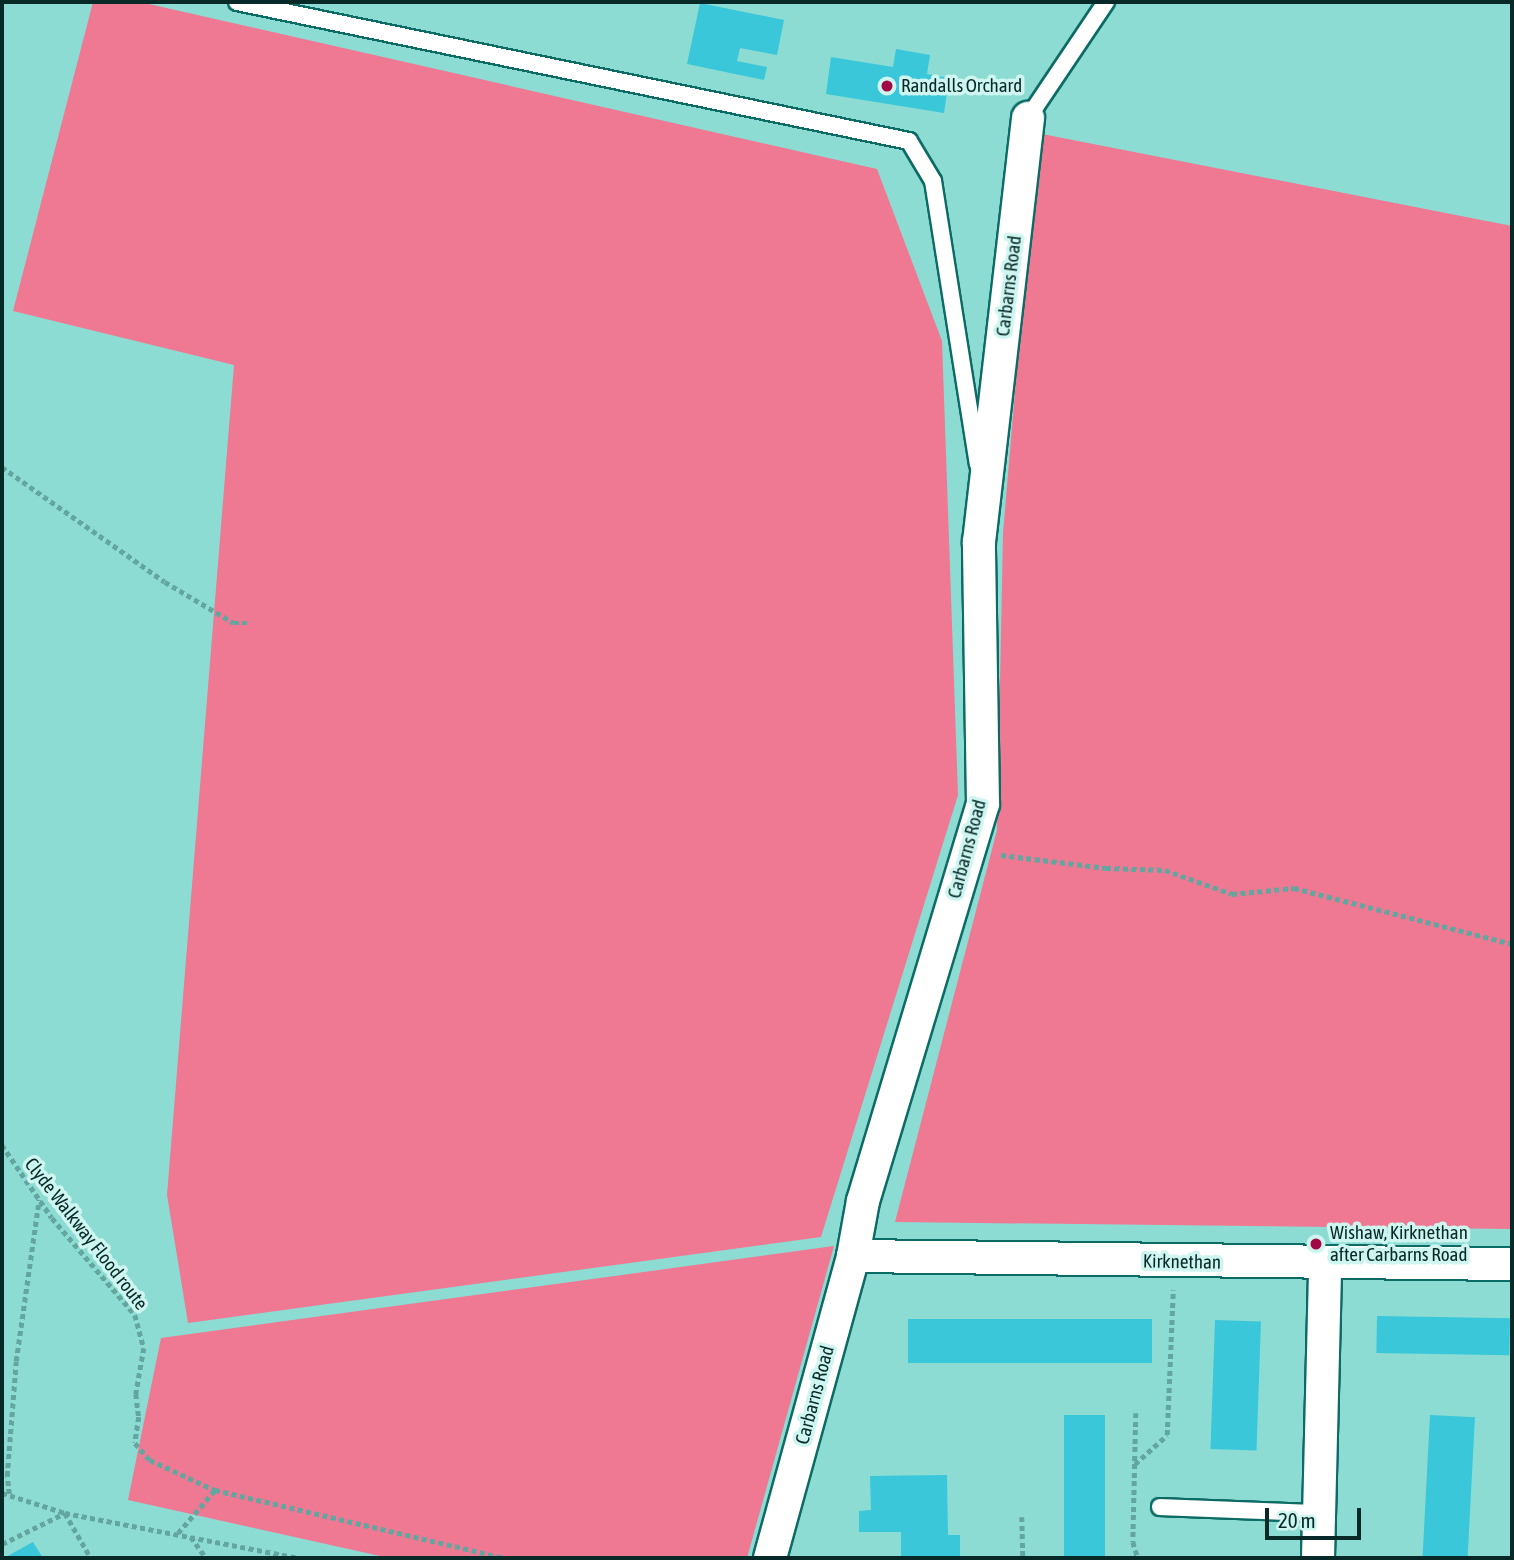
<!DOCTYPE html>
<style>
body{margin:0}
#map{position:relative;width:1514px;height:1560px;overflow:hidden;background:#8cdcd4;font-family:"Asap Condensed",sans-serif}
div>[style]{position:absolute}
.green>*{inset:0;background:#ef7893}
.building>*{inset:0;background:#39c7d9;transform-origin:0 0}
.path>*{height:4.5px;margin-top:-2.25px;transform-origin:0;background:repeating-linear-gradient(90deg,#63a59f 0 5px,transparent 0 8.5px)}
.roads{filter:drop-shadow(2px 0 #0c6b65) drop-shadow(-2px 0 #0c6b65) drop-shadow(0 2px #0c6b65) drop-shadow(0 -2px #0c6b65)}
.service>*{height:16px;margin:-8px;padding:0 8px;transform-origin:8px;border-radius:8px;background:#fff}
.minor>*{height:32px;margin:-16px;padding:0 16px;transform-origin:16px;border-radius:16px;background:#fff}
.dots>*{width:19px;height:19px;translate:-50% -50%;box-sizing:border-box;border:4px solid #cef5f0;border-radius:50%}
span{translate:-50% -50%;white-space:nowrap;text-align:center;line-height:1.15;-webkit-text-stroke:7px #cef5f0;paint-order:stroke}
.poi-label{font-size:19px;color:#072a28}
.left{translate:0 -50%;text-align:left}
.street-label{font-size:19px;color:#072a28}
.frame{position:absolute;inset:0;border:4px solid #072a28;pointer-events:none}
.scale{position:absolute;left:1265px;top:1508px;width:96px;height:32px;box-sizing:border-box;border:4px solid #072a28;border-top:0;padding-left:9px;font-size:21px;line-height:24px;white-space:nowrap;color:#072a28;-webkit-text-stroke:5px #cef5f0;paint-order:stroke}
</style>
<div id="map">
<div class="green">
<i style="clip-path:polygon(93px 2px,140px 2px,877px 169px,942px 341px,958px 795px,821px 1237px,188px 1323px,167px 1195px,234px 365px,13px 311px)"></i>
<i style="clip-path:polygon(1037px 133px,1512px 226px,1512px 1229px,895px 1222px,997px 830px,1003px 533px)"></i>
<i style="clip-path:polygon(834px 1246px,747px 1558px,389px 1558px,128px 1500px,161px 1338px)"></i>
</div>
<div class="building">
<i style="clip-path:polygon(700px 3px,784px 20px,777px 55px,740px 48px,737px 61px,767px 67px,764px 80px,687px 64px)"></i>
<i style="clip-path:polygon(896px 49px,930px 55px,927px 74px,949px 78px,944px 113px,826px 94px,831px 57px,893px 67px)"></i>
<i style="left:1377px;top:1316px;width:133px;height:37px;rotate:1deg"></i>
<i style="left:908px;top:1319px;width:244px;height:44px"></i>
<i style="left:1215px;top:1320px;width:46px;height:129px;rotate:2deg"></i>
<i style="left:1064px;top:1415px;width:41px;height:143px"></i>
<i style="left:1430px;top:1415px;width:45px;height:143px;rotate:3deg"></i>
<i style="clip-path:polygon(947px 1475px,948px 1535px,960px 1535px,960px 1558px,901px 1558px,901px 1532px,859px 1532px,859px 1511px,871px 1510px,870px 1476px)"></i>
<i style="clip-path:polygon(33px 1542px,43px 1558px,4px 1558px)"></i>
</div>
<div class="path">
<i style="left:2px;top:467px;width:199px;rotate:35.2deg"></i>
<i style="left:165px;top:582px;width:80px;rotate:30.7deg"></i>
<i style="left:234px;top:623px;width:17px"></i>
<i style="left:1001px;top:855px;width:106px;rotate:7.1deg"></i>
<i style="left:1106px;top:868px;width:59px;rotate:1.9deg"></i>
<i style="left:1165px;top:870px;width:71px;rotate:19.7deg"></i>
<i style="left:1232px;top:894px;width:62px;rotate:-5.5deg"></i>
<i style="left:1294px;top:888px;width:225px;rotate:14.4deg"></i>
<i style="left:2px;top:1145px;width:88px;rotate:55.6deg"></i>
<i style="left:52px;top:1218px;width:128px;rotate:49.4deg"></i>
<i style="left:135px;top:1315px;width:34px;rotate:75deg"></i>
<i style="left:144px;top:1348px;width:47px;rotate:99.9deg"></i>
<i style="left:136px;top:1394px;width:23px;rotate:83deg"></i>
<i style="left:139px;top:1417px;width:26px;rotate:99deg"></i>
<i style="left:135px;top:1443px;width:23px;rotate:49deg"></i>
<i style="left:150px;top:1460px;width:72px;rotate:24.8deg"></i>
<i style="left:215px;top:1490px;width:297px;rotate:13.2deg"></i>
<i style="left:1136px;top:1413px;width:129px;rotate:91.3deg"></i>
<i style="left:1133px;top:1542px;width:17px;rotate:73deg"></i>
<i style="left:1135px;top:1464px;width:43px;rotate:-42.2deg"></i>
<i style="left:1167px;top:1435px;width:145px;rotate:-87.6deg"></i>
<i style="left:2px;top:1493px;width:66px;rotate:17.6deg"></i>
<i style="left:65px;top:1513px;width:238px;rotate:10.9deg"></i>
<i style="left:9px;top:1494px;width:18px;rotate:-96deg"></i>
<i style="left:7px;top:1476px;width:115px;rotate:-85.5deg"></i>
<i style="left:16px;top:1361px;width:163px;rotate:-81.9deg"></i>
<i style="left:1022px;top:1517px;width:41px;rotate:88.6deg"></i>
<i style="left:178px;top:1533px;width:57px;rotate:-49.3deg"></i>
<i style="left:191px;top:1537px;width:26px;rotate:54deg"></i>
<i style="left:2px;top:1544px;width:70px;rotate:-26.2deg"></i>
<i style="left:65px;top:1513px;width:52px;rotate:60deg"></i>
</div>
<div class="roads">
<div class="service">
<i style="left:237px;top:2px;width:686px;rotate:11.69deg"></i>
<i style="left:909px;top:141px;width:47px;rotate:59deg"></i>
<i style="left:933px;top:181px;width:287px;rotate:81deg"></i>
<i style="left:1028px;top:118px;width:140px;rotate:-56.1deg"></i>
<i style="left:1160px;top:1507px;width:159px;rotate:2.2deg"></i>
</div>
<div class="minor">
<i style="left:853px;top:1256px;width:659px;rotate:0.7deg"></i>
<i style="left:770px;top:1558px;width:313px;rotate:-74.6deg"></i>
<i style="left:853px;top:1256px;width:56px;rotate:-79.7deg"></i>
<i style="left:863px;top:1201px;width:415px;rotate:-73.2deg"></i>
<i style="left:983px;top:804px;width:262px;rotate:-90.9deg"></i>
<i style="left:979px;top:542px;width:427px;rotate:-83.4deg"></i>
<i style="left:1318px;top:1558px;width:295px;rotate:-88.6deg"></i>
</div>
</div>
<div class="dots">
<i style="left:887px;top:86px;background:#a20745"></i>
<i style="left:1316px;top:1244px;background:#a20745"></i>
</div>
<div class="poi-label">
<span class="left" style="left:901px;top:86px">Randalls Orchard</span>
<span class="left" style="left:1330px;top:1244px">Wishaw, Kirknethan<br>after Carbarns Road</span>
</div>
<div class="street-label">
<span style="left:1009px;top:286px;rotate:-83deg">Carbarns Road</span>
<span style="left:967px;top:849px;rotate:-75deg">Carbarns Road</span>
<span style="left:86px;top:1234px;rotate:52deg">Clyde Walkway Flood route</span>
<span style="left:1182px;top:1262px;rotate:1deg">Kirknethan</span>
<span style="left:815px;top:1395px;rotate:-75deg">Carbarns Road</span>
</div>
<div class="frame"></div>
<div class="scale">20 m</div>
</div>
